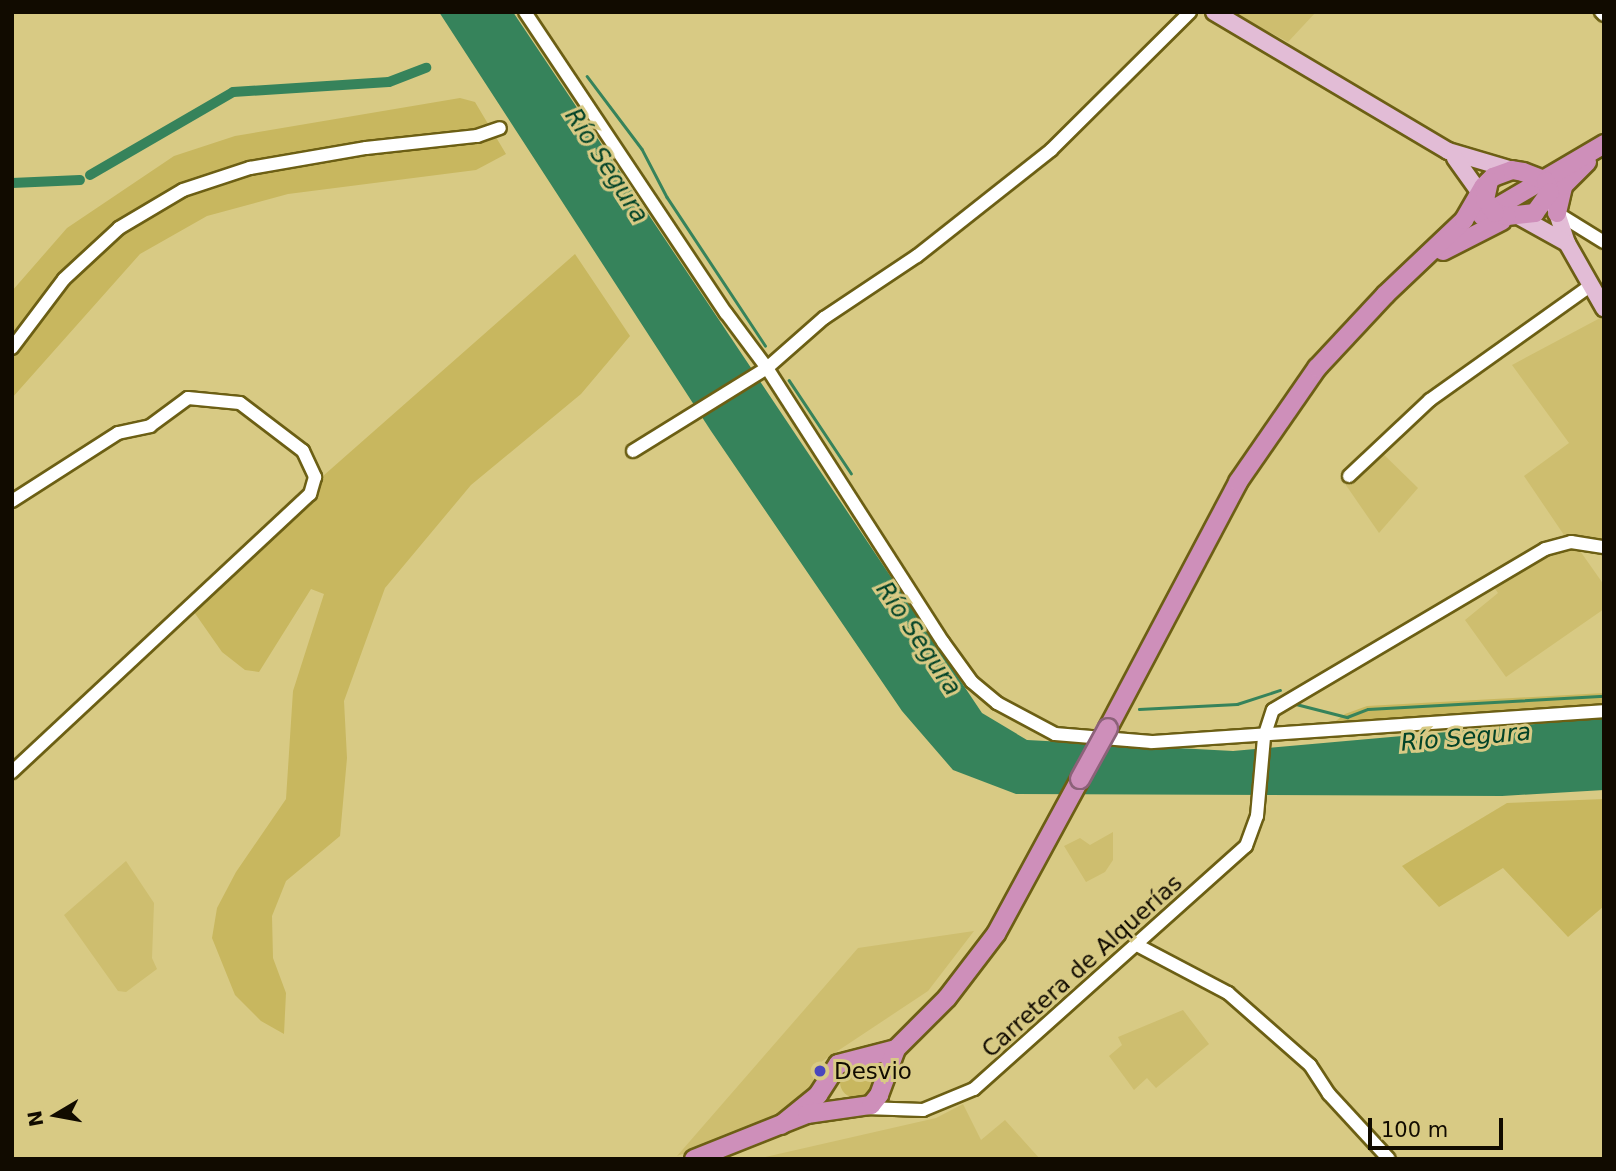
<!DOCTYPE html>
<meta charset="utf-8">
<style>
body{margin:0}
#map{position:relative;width:1616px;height:1171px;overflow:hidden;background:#d8ca84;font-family:"DejaVu Sans",sans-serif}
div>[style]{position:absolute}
.built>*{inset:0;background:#cebe6f}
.green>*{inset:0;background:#c8b75f}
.round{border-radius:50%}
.water>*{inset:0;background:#36835b}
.stream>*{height:2.5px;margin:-1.25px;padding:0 1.25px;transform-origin:1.25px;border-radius:1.25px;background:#36835b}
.canal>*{height:10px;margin:-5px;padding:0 5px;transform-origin:5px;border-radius:5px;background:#36835b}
.roads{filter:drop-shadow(2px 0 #6c5f14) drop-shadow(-2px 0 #6c5f14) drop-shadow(0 2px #6c5f14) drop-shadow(0 -2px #6c5f14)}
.minor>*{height:12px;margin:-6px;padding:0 6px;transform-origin:6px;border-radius:6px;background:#fff}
.major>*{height:16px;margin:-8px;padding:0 8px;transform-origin:8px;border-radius:8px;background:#e2bcd6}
.highway>*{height:18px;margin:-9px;padding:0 9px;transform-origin:9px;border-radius:9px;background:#ce8fba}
.bridges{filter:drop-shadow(2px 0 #8c6179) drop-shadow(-2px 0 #8c6179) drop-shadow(0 2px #8c6179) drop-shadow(0 -2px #8c6179)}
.highway-bridge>*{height:18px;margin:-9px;padding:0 9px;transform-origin:9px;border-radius:9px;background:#ce8fba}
.dots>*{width:19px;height:19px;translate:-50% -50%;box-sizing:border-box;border:4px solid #d8ca84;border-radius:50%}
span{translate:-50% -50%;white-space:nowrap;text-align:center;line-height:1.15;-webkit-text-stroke:6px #d8ca84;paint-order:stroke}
.street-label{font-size:23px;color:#110b00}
.poi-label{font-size:23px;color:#110b00}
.left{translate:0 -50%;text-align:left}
.water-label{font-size:24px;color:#024328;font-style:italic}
.frame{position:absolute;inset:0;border:14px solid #110b00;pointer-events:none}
.north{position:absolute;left:21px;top:1080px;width:70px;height:70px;-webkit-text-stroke:5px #d8ca84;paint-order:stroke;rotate:260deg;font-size:19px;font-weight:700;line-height:28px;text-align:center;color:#110b00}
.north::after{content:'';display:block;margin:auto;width:24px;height:32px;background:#110b00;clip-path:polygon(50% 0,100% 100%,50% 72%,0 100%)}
.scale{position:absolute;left:1368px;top:1118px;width:135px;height:32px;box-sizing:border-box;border:4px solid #110b00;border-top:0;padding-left:9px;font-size:21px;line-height:24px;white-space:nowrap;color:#110b00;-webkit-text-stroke:5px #d8ca84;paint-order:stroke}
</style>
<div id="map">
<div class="built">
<i style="clip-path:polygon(1232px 12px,1316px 12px,1288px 42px)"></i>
<i style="clip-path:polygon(1602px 317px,1604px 320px,1604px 540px,1564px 535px,1524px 476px,1569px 443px,1512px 365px)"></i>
<i style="clip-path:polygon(1374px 445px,1418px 488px,1379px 533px,1341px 478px)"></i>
<i style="clip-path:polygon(1578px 548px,1604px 585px,1604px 609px,1506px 677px,1465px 620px,1498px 593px,1493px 586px,1564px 549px)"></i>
<i style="clip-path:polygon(1113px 832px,1113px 860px,1105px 872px,1086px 882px,1064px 846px,1080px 838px,1090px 845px)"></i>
<i style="clip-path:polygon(126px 861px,154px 903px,152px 958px,157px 969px,126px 992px,118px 991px,64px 915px)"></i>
<i style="clip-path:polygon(974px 931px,928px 991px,815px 1066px,812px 1092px,795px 1107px,759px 1126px,677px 1156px,858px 948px)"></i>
<i style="clip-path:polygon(1183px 1010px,1209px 1044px,1156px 1088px,1147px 1078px,1134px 1090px,1109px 1056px,1122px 1045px,1118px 1037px)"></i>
<i style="clip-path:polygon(963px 1104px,981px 1140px,1005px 1120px,1040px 1159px,756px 1159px,936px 1118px)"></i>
</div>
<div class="green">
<i style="clip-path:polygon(460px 98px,475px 102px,506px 154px,476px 170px,288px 194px,207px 216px,140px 254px,12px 398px,12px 291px,67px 228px,174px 156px,235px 136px)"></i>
<i style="clip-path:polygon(575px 254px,630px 336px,581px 394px,471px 485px,385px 588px,344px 701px,347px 758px,340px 836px,286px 881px,272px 916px,273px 958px,286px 993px,284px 1034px,261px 1021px,235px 995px,212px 938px,217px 908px,236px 872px,286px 799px,293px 691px,324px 594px,311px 589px,259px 672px,245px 670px,222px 652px,194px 612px,323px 476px)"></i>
<i style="clip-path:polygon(1604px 693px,1604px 711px,1410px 717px,1324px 730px,1345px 714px,1367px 706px)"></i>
<i style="clip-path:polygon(1604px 799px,1604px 906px,1568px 937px,1503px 868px,1439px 907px,1402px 866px,1507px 803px)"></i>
<i class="round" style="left:840px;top:1066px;width:32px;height:32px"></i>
</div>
<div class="water">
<i style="clip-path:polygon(439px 12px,513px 12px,982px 713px,1027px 740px,1233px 751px,1604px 718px,1604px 790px,1502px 796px,1016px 794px,953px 770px,902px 711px,711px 431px)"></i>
</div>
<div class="stream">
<i style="left:587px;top:76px;width:91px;rotate:53deg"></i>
<i style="left:642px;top:149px;width:54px;rotate:62.5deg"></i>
<i style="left:667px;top:197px;width:178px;rotate:56.5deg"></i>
<i style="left:789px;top:380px;width:112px;rotate:56.3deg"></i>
<i style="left:1296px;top:704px;width:53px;rotate:14.3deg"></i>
<i style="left:1347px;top:717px;width:22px;rotate:-21deg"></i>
<i style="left:1368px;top:709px;width:236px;rotate:-3.2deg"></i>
<i style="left:1139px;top:709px;width:98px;rotate:-2.9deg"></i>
<i style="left:1237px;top:704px;width:45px;rotate:-18deg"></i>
</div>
<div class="canal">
<i style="left:90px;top:175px;width:165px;rotate:-30.1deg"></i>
<i style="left:233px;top:92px;width:156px;rotate:-3.7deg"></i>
<i style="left:389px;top:82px;width:40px;rotate:-21deg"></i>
<i style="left:12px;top:183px;width:68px;rotate:-2.5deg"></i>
</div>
<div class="roads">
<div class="minor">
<i style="left:525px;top:12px;width:362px;rotate:56.3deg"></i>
<i style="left:726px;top:313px;width:69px;rotate:53.3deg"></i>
<i style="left:767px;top:368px;width:326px;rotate:57.3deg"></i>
<i style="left:943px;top:642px;width:49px;rotate:54.1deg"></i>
<i style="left:972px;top:682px;width:33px;rotate:40deg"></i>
<i style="left:997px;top:703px;width:66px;rotate:28.1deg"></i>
<i style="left:1055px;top:734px;width:97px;rotate:4.7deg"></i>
<i style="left:1152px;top:742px;width:453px;rotate:-3.9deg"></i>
<i style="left:1601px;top:12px;width:4px;rotate:45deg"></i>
<i style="left:1557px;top:213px;width:55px;rotate:31.7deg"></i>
<i style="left:12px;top:348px;width:86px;rotate:-53deg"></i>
<i style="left:64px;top:279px;width:75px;rotate:-42.8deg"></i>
<i style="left:119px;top:228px;width:74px;rotate:-30.7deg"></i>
<i style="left:183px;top:190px;width:71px;rotate:-18.2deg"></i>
<i style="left:250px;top:168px;width:118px;rotate:-9.8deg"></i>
<i style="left:366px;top:148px;width:112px;rotate:-6.2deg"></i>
<i style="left:477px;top:136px;width:24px;rotate:-19deg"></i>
<i style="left:633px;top:451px;width:158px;rotate:-31.8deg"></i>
<i style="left:767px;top:368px;width:76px;rotate:-41.3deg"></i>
<i style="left:824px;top:318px;width:112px;rotate:-33.7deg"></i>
<i style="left:917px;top:256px;width:171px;rotate:-38.3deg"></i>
<i style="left:1051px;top:150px;width:196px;rotate:-44.8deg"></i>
<i style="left:1349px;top:476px;width:111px;rotate:-43.2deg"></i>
<i style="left:1430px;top:400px;width:198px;rotate:-35.5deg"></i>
<i style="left:12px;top:501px;width:126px;rotate:-32.7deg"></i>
<i style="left:118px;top:433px;width:33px;rotate:-12deg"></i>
<i style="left:150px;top:426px;width:47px;rotate:-36.4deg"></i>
<i style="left:188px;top:398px;width:52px;rotate:5.5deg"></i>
<i style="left:240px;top:403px;width:79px;rotate:37.3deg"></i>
<i style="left:303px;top:451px;width:29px;rotate:65deg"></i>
<i style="left:315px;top:477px;width:18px;rotate:106deg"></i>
<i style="left:310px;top:494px;width:408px;rotate:137deg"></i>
<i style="left:1137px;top:945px;width:103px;rotate:27.8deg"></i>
<i style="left:1228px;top:993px;width:109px;rotate:41.3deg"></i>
<i style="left:1310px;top:1065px;width:35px;rotate:57deg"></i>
<i style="left:1329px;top:1094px;width:88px;rotate:47.3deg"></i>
<i style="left:865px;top:1108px;width:58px;rotate:2deg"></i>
<i style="left:923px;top:1110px;width:55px;rotate:-22.4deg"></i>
<i style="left:974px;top:1089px;width:365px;rotate:-41.8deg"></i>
<i style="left:1246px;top:846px;width:32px;rotate:-70deg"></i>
<i style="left:1257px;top:816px;width:79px;rotate:-84.9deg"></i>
<i style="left:1264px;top:737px;width:28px;rotate:-72deg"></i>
<i style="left:1273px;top:710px;width:316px;rotate:-30.6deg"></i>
<i style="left:1545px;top:549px;width:27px;rotate:-15deg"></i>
<i style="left:1571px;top:542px;width:33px;rotate:9deg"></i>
</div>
<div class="major">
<i style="left:1214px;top:12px;width:272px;rotate:30.7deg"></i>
<i style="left:1448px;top:151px;width:67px;rotate:16.5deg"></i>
<i style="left:1455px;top:158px;width:52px;rotate:54.5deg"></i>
<i style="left:1554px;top:204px;width:41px;rotate:71.6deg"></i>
<i style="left:1567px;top:243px;width:75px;rotate:60.4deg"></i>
<i style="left:1520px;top:217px;width:54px;rotate:29deg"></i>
</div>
<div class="highway">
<i style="left:1557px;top:213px;width:28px;rotate:-77deg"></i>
<i style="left:1563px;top:186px;width:34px;rotate:-45deg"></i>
<i style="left:1482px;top:216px;width:142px;rotate:-30.5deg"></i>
<i style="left:1443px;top:251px;width:66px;rotate:-27deg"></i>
<i style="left:1108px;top:728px;width:278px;rotate:-62.1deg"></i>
<i style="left:1238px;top:482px;width:139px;rotate:-55.3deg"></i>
<i style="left:1317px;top:368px;width:100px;rotate:-47deg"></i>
<i style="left:1385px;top:295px;width:109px;rotate:-43.5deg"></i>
<i style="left:1464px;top:220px;width:39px;rotate:-60deg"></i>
<i style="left:1484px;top:186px;width:13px;rotate:-45deg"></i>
<i style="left:1493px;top:177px;width:20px;rotate:-20deg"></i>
<i style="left:1512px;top:170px;width:11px;rotate:10deg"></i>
<i style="left:1523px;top:172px;width:25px;rotate:21deg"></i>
<i style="left:1546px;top:181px;width:12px;rotate:70deg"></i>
<i style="left:1550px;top:192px;width:26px;rotate:126deg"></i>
<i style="left:1535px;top:213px;width:28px;rotate:174deg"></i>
<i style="left:1507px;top:216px;width:12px;rotate:-166deg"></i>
<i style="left:1495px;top:213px;width:16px;rotate:-128deg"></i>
<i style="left:1485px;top:200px;width:19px;rotate:-78deg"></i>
<i style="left:781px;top:1125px;width:48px;rotate:-39deg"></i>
<i style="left:818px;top:1095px;width:37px;rotate:-57deg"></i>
<i style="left:838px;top:1064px;width:60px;rotate:-14.5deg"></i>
<i style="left:896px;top:1049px;width:72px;rotate:-45deg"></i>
<i style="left:947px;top:998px;width:81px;rotate:-52.6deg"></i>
<i style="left:996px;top:934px;width:176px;rotate:-61.5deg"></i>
<i style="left:694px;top:1159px;width:122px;rotate:-21.7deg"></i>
<i style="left:807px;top:1114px;width:65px;rotate:-8deg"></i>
<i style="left:871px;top:1105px;width:13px;rotate:-51deg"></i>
<i style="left:879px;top:1095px;width:49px;rotate:-69.7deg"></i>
</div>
</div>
<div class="bridges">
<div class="highway-bridge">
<i style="left:1080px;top:779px;width:58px;rotate:-61.2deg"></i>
</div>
</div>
<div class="dots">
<i style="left:820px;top:1071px;background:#4a47bd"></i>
</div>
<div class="street-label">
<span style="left:1082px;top:966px;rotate:-42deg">Carretera de Alquerías</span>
</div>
<div class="poi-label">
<span class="left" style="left:834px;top:1071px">Desvio</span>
</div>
<div class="water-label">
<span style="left:606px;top:166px;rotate:57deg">Río Segura</span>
<span style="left:918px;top:639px;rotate:56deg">Río Segura</span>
<span style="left:1466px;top:738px;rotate:-5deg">Río Segura</span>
</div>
<div class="frame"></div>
<div class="north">N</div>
<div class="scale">100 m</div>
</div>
